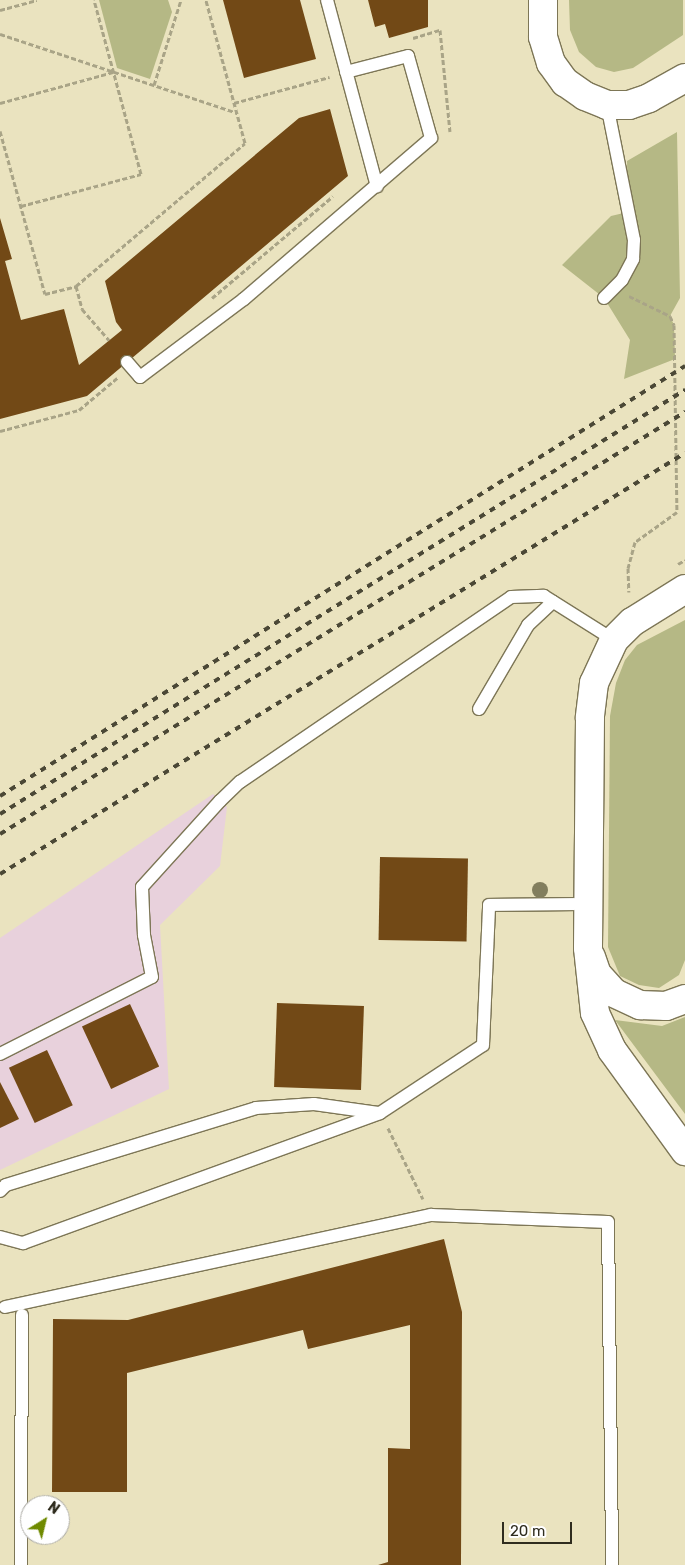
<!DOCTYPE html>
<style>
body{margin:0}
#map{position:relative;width:685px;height:1565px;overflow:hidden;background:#eae3bf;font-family:Rubik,sans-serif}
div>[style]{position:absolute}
.commercial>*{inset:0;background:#e8d1dc}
.green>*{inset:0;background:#b5b885}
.building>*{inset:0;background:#724916;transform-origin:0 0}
.path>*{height:3px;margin-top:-1.5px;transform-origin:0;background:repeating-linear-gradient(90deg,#a9a487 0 5px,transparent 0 7.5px)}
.roads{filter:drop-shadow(1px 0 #7d7656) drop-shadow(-1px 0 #7d7656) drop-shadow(0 1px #7d7656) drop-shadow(0 -1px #7d7656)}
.service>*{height:12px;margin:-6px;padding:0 6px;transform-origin:6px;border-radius:6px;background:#fff}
.tertiary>*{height:28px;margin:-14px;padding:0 14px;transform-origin:14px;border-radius:14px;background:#fff}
.rail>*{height:4px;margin-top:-2px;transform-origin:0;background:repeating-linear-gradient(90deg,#4b4836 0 6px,transparent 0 12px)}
.trees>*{width:16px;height:16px;margin:-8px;border-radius:50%;background:#827e5e}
span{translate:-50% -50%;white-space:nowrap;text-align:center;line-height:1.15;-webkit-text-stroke:5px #fff;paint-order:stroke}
.north{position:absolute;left:20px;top:1495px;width:50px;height:50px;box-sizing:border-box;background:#fff;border:1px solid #acaba5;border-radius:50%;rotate:36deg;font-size:14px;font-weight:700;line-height:20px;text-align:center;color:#2f2c1e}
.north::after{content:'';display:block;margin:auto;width:18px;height:22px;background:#6f8a00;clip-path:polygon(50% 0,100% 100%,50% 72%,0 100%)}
.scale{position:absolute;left:502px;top:1522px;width:70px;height:22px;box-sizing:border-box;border:2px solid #2f2c1e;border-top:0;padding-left:6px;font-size:15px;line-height:18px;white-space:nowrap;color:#2f2c1e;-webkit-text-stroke:4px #fff;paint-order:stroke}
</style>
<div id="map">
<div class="commercial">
<i style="clip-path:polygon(213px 794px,227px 807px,220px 866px,160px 925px,169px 1089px,0 1170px,0 938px)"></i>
</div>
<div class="green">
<i style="clip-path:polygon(99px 0,168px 0,172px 12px,150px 79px,117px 68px)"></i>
<i style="clip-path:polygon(569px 0,683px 0,683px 35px,633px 68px,614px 72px,596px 67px,579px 52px,570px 30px)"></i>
<i style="clip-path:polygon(677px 132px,680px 298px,670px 316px,674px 325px,675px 359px,624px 379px,630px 340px,604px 298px,562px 265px,611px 216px,628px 212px,627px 161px)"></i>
<i style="clip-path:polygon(685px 620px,685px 960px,679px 975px,659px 988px,639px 985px,620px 976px,608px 947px,610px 716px,616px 683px,625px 660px,637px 645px)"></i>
<i style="clip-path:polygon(685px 1017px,685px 1114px,615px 1020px,662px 1026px)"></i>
</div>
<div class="building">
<i style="clip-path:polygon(223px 0,300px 0,316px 59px,244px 78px)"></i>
<i style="clip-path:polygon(368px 0,428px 0,428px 27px,389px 38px,385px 24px,375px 27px)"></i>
<i style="clip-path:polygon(330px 109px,348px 176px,87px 396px,0 419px,0 218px,12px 259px,5px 261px,21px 320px,64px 309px,79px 365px,122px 330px,116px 322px,105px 281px,299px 118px)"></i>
<i style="left:380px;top:857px;width:88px;height:83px;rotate:1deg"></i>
<i style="left:277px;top:1003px;width:87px;height:84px;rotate:2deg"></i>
<i style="left:130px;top:1004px;width:69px;height:53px;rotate:65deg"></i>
<i style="left:47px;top:1050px;width:61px;height:42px;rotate:65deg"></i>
<i style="clip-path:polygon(0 1082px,19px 1119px,0 1128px)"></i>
<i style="clip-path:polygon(444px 1239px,462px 1312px,461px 1565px,378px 1565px,388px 1562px,388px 1448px,410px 1449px,410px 1325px,308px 1349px,303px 1330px,127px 1373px,127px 1492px,52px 1492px,53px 1319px,128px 1320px)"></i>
</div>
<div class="path">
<i style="left:0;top:10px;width:38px;rotate:-15deg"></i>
<i style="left:0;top:34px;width:250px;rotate:18.4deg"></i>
<i style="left:413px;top:38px;width:28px;rotate:-17deg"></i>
<i style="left:440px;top:30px;width:102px;rotate:84.4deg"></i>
<i style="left:154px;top:85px;width:89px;rotate:-72.4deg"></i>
<i style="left:0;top:103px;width:117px;rotate:-15.3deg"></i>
<i style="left:234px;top:103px;width:99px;rotate:-15.2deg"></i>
<i style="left:0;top:131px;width:169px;rotate:74.6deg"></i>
<i style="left:45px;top:294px;width:32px;rotate:-14deg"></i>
<i style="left:76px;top:286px;width:221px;rotate:-40.2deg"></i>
<i style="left:245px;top:143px;width:148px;rotate:-105.3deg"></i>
<i style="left:21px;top:206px;width:124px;rotate:-14.9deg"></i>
<i style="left:141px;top:174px;width:180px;rotate:-105.1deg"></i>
<i style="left:76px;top:286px;width:24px;rotate:75deg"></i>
<i style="left:82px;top:309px;width:41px;rotate:48.9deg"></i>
<i style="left:629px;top:296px;width:46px;rotate:26deg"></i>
<i style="left:670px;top:316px;width:10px;rotate:66deg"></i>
<i style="left:674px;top:325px;width:187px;rotate:89.1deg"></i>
<i style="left:677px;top:512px;width:52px;rotate:144.5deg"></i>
<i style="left:635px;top:542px;width:27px;rotate:105deg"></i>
<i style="left:628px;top:568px;width:24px;rotate:88deg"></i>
<i style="left:212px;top:298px;width:158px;rotate:-40.1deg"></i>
<i style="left:0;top:431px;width:82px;rotate:-14.9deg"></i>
<i style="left:79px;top:410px;width:50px;rotate:-40.1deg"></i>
<i style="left:678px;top:564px;width:8px;rotate:-30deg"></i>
<i style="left:388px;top:1128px;width:79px;rotate:63.8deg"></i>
</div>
<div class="roads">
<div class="service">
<i style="left:327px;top:0;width:193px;rotate:75deg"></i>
<i style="left:604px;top:298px;width:25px;rotate:-45deg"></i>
<i style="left:622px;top:280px;width:24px;rotate:-62deg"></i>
<i style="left:633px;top:259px;width:19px;rotate:-87deg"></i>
<i style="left:634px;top:240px;width:138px;rotate:-101.3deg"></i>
<i style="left:127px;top:362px;width:20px;rotate:49deg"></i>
<i style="left:140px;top:377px;width:130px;rotate:-36.9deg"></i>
<i style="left:244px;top:299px;width:247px;rotate:-40.7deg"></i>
<i style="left:431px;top:138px;width:85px;rotate:-105.7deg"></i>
<i style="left:408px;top:56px;width:64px;rotate:165.5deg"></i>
<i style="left:479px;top:709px;width:97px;rotate:-59.7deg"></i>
<i style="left:528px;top:625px;width:34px;rotate:-43deg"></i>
<i style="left:0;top:1054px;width:170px;rotate:-26.9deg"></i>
<i style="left:152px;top:977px;width:43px;rotate:-100.8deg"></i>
<i style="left:144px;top:935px;width:48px;rotate:-92.4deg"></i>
<i style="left:142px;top:887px;width:116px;rotate:-47.8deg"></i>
<i style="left:220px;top:801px;width:28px;rotate:-44deg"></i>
<i style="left:240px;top:782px;width:328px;rotate:-34.3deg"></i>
<i style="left:511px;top:597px;width:33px;rotate:-2deg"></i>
<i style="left:544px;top:596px;width:83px;rotate:32.2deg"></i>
<i style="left:0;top:1191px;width:8px;rotate:-45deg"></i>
<i style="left:6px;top:1185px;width:262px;rotate:-17.1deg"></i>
<i style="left:256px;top:1108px;width:58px;rotate:-3.9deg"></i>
<i style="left:314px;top:1104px;width:65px;rotate:8deg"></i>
<i style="left:0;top:1237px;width:24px;rotate:15deg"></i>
<i style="left:23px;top:1243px;width:380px;rotate:-20deg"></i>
<i style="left:380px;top:1113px;width:123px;rotate:-33.4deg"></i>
<i style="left:483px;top:1045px;width:140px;rotate:-87.5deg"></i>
<i style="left:489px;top:905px;width:85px;rotate:-0.7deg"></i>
<i style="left:5px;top:1307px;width:436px;rotate:-12.2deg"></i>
<i style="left:431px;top:1215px;width:177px;rotate:2.3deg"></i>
<i style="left:608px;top:1222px;width:343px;rotate:89.3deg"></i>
<i style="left:21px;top:1565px;width:250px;rotate:-89.8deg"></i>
</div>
<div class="tertiary">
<i style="left:543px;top:0;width:37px;rotate:90deg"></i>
<i style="left:543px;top:37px;width:27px;rotate:73deg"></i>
<i style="left:551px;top:63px;width:24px;rotate:54deg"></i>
<i style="left:565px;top:82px;width:24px;rotate:35deg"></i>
<i style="left:585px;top:96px;width:24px;rotate:22deg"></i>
<i style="left:607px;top:105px;width:22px"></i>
<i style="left:629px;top:105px;width:21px;rotate:-19deg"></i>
<i style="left:649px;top:98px;width:41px;rotate:-29.1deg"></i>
<i style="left:685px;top:589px;width:62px;rotate:148.1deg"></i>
<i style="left:632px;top:622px;width:25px;rotate:135deg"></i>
<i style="left:614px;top:640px;width:47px;rotate:114.9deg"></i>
<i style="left:594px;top:683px;width:35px;rotate:97deg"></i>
<i style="left:590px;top:718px;width:230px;rotate:90.5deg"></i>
<i style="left:588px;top:948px;width:65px;rotate:83.9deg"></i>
<i style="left:595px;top:1013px;width:41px;rotate:65.3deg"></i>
<i style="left:612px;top:1050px;width:125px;rotate:54.1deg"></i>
<i style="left:591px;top:957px;width:18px;rotate:71deg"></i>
<i style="left:597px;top:974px;width:25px;rotate:48deg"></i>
<i style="left:614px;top:993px;width:29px;rotate:25deg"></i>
<i style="left:640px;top:1005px;width:26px;rotate:2deg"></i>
<i style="left:666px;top:1006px;width:20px;rotate:-20deg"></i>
</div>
</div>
<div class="rail">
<i style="left:0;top:796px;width:809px;rotate:-32.12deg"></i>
<i style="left:0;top:814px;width:806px;rotate:-31.76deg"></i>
<i style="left:0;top:834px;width:805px;rotate:-31.64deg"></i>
<i style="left:0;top:874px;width:804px;rotate:-31.57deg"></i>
</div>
<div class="trees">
<i style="left:540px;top:890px"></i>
</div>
<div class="north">N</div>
<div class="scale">20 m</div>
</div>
